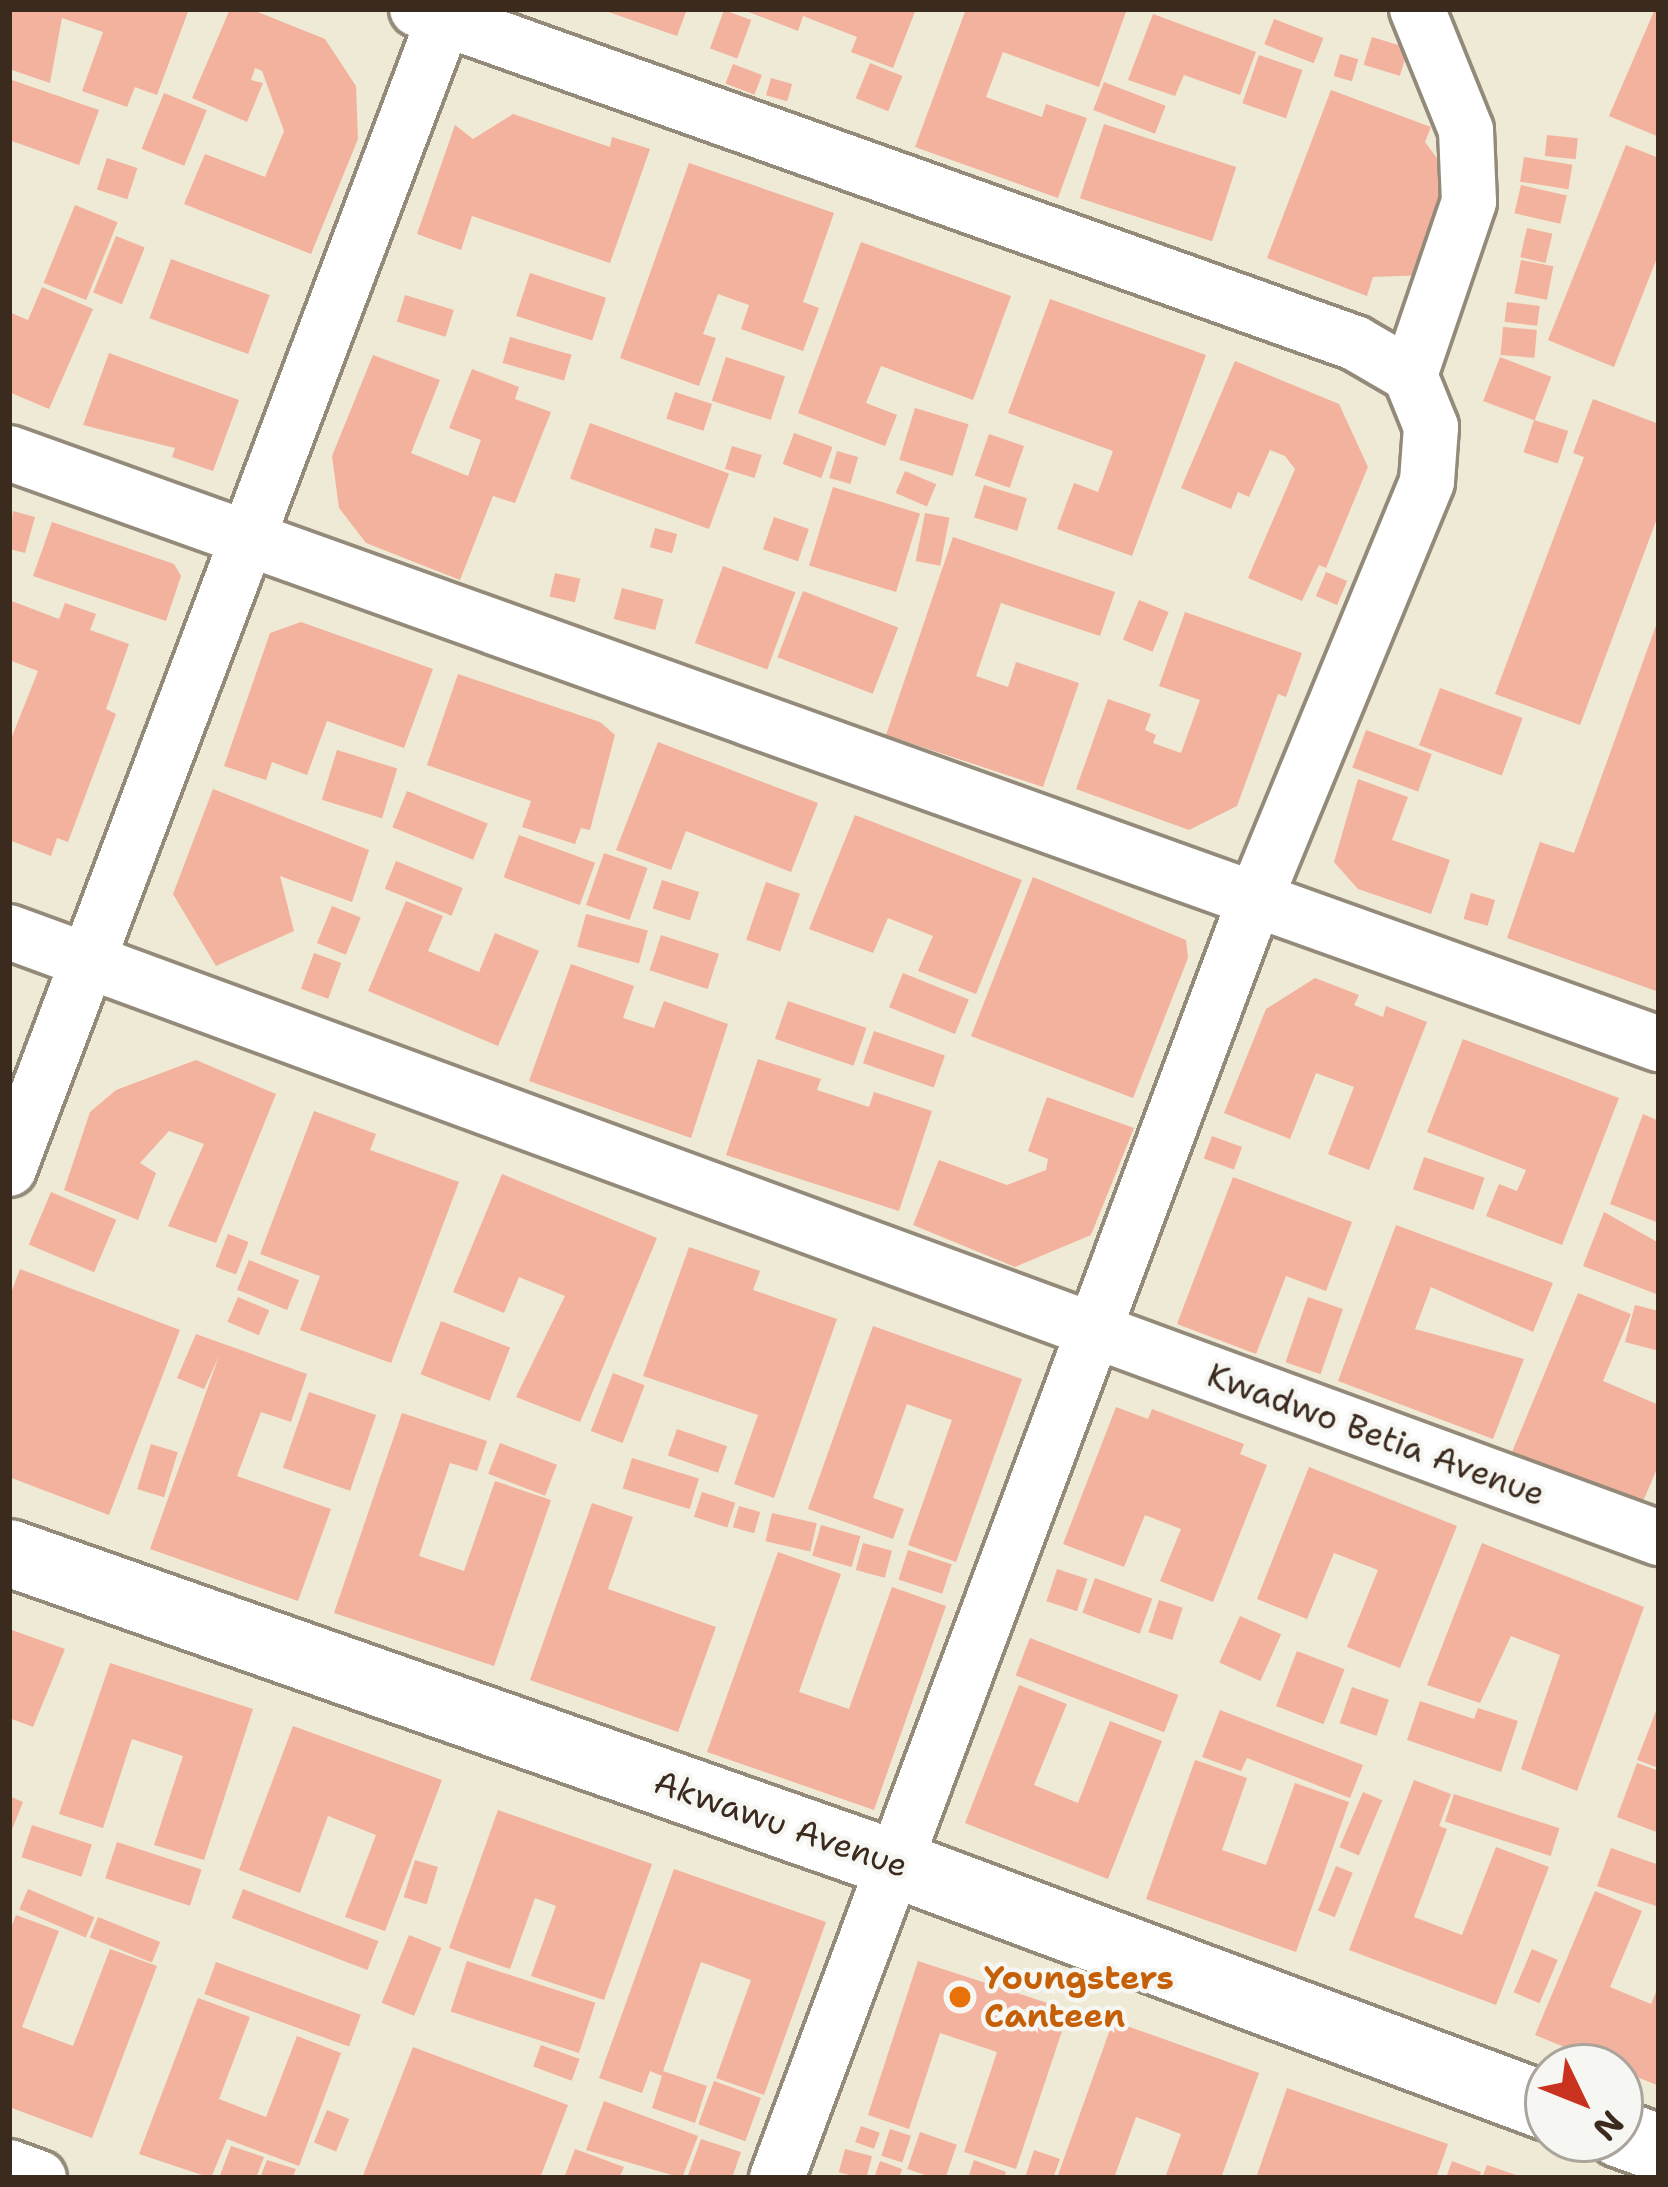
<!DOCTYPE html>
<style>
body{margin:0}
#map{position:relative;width:1668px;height:2187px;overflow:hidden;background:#eeead5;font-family:"Shantell Sans",sans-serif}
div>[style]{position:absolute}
.building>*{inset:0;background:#f3b29d;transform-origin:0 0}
.roads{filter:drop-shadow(3px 0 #948a7a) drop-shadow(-3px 0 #948a7a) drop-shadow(0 3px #948a7a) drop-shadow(0 -3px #948a7a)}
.minor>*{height:54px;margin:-27px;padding:0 27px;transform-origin:27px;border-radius:27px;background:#fff}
.tertiary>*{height:66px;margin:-33px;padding:0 33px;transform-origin:33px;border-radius:33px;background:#fff}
.dots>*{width:33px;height:33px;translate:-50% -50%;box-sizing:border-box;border:6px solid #f6f6f2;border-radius:50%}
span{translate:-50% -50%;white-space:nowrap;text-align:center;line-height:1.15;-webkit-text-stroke:9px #f6f6f2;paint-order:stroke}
.street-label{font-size:33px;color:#3b2a1e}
.food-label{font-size:33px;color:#c56008;font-weight:700}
.left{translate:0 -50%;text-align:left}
.frame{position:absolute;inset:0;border:12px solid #3b2a1e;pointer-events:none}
.north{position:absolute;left:1524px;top:2043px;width:120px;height:120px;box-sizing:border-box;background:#f6f6f2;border:3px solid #aba49d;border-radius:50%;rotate:133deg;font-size:33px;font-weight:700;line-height:48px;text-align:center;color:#3b2a1e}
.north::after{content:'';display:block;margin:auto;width:42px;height:54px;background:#c8321e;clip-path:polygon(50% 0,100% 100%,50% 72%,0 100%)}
</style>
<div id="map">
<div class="building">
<i style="clip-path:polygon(9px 9px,189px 9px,157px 95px,135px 87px,127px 107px,82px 91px,103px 32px,62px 18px,50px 83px,9px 69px)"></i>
<i style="clip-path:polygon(230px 9px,250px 9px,325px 39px,356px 86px,358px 139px,311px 254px,184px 204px,205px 154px,265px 177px,284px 131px,262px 71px,255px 68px,251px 80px,263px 83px,247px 122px,192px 98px)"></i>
<i style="clip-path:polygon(600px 9px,687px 9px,677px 36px)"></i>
<i style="clip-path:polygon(741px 9px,916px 9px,893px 68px,851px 52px,857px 37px,803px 16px,798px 31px)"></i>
<i style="clip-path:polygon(966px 9px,1127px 9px,1099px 87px,1003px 52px,986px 97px,1042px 117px,1046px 104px,1087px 118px,1058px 198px,915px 147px)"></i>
<i style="clip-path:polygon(1655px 9px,1659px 9px,1659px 137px,1609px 116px)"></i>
<i style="left:724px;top:10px;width:29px;height:41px;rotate:20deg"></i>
<i style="clip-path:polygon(1153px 14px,1256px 52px,1240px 95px,1184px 75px,1175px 96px,1128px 80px)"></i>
<i style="left:1274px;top:19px;width:53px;height:27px;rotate:21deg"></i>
<i style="left:1372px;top:37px;width:38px;height:29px;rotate:17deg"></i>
<i style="left:1340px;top:54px;width:19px;height:23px;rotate:16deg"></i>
<i style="left:1259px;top:55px;width:46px;height:51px;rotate:19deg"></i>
<i style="left:870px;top:63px;width:35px;height:38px;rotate:22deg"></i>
<i style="left:733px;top:64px;width:31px;height:21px;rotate:21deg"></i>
<i style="left:771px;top:78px;width:22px;height:18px;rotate:16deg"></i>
<i style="clip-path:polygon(9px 79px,99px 110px,79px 165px,9px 140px)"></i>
<i style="left:1104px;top:82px;width:66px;height:30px;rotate:21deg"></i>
<i style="clip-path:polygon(1331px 90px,1431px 127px,1425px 142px,1460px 189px,1427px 275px,1373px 277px,1367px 296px,1267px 258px)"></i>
<i style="left:164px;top:93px;width:46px;height:60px;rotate:22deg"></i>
<i style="clip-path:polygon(513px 114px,610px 147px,612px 137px,650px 149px,610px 263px,472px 216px,461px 250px,417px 234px,455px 125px,473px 139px)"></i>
<i style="left:1104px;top:124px;width:139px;height:78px;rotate:18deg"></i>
<i style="left:1547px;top:135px;width:31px;height:21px;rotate:6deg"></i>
<i style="clip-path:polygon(1626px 145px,1659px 158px,1659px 253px,1614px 367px,1548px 340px)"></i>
<i style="left:1524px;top:157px;width:49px;height:25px;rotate:9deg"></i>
<i style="left:107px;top:158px;width:32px;height:33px;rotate:18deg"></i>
<i style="clip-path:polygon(689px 163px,834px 213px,803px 302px,819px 308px,803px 351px,741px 329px,749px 305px,718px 294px,703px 334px,716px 338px,699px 386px,620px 358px)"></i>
<i style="left:1521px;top:185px;width:47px;height:29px;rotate:13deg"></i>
<i style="left:75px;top:205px;width:46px;height:84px;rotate:22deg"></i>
<i style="left:1527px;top:228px;width:26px;height:30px;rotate:13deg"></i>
<i style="left:116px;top:236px;width:31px;height:61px;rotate:22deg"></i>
<i style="clip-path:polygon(861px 242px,1011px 296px,973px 400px,881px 366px,866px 403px,897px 415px,885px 446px,798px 413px)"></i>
<i style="left:171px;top:259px;width:105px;height:63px;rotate:20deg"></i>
<i style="left:1521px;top:260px;width:33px;height:34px;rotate:11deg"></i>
<i style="left:530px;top:273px;width:80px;height:45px;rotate:18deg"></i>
<i style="clip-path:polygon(42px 287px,93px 309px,49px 409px,9px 392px,9px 312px,28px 320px)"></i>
<i style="left:405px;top:295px;width:51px;height:28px;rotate:17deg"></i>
<i style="clip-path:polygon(1050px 299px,1206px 355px,1132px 556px,1057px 529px,1074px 483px,1098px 492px,1113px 451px,1008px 413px)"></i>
<i style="left:1507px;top:302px;width:33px;height:20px;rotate:7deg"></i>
<i style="left:1503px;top:327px;width:34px;height:28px;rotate:5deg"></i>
<i style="left:510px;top:337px;width:64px;height:27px;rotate:16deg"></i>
<i style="clip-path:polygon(109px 353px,239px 400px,213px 471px,172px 457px,175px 448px,83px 425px)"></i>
<i style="clip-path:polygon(373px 355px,440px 380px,411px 453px,468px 476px,481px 440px,449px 428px,472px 369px,519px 387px,515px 399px,551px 412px,515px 503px,493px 496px,460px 580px,366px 543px,339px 508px,332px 456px)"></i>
<i style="left:726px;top:357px;width:62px;height:46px;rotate:18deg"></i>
<i style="left:1500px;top:357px;width:55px;height:47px;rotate:21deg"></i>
<i style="clip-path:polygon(1235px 361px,1339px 404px,1368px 467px,1326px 568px,1319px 565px,1302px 601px,1248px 578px,1295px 469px,1285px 456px,1270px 450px,1249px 497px,1238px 492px,1231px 509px,1181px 488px)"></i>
<i style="left:675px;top:392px;width:39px;height:28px;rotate:18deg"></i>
<i style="clip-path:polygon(1593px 399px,1659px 424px,1659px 513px,1580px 725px,1495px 694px,1584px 457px,1573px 453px)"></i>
<i style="left:915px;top:408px;width:56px;height:54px;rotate:17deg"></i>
<i style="left:1534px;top:420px;width:36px;height:34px;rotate:18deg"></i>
<i style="left:590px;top:423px;width:148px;height:59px;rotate:20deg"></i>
<i style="left:794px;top:433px;width:41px;height:33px;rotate:20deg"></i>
<i style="left:989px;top:434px;width:37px;height:44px;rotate:19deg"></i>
<i style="left:732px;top:446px;width:31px;height:24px;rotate:17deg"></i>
<i style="left:837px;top:451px;width:22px;height:28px;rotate:16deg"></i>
<i style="left:905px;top:471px;width:34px;height:24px;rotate:23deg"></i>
<i style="left:984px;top:485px;width:45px;height:34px;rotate:17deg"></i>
<i style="left:833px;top:487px;width:91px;height:82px;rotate:17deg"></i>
<i style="clip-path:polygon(13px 511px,35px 517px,25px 553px,9px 549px)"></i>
<i style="left:925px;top:513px;width:25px;height:49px;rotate:11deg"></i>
<i style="left:774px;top:517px;width:37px;height:34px;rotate:19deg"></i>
<i style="clip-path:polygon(52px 522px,174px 564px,181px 576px,166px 621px,33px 576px)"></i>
<i style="left:655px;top:528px;width:23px;height:20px;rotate:15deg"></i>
<i style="clip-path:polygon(953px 537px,1115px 592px,1100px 636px,1001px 603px,976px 676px,1008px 687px,1016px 662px,1079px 683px,1043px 787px,886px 735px)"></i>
<i style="left:723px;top:566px;width:77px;height:82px;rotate:20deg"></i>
<i style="left:1326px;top:572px;width:23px;height:26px;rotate:23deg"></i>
<i style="left:555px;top:573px;width:26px;height:24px;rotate:13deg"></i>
<i style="left:622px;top:588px;width:43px;height:32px;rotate:15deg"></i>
<i style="left:803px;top:591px;width:102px;height:71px;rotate:21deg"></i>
<i style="clip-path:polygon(9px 600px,59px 619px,65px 603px,96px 614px,90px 630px,129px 644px,106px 709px,116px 714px,68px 842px,57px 838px,51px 856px,9px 840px,9px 744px,38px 671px,9px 660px)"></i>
<i style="left:1139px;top:600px;width:32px;height:43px;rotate:22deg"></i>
<i style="clip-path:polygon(1185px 612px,1302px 653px,1286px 697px,1278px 694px,1237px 806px,1189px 830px,1076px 789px,1108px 699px,1151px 714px,1145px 730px,1156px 735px,1153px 743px,1181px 753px,1200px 700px,1159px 686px)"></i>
<i style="clip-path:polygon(1658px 620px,1659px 620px,1659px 992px,1507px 938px,1540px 842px,1574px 853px)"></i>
<i style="clip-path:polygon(301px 622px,433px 669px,404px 748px,327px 721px,307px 775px,272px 762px,266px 780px,224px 766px,270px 633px)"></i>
<i style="clip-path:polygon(458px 674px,600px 722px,615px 735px,590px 830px,581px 828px,575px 844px,522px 827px,531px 801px,427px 765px)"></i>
<i style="left:1440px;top:688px;width:88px;height:61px;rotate:20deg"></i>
<i style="left:1366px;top:730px;width:70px;height:40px;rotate:20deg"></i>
<i style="clip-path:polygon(658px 742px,818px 803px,791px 872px,686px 831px,671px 870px,616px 850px)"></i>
<i style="left:337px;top:750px;width:63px;height:52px;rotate:17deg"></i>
<i style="clip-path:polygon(1358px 779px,1408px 797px,1392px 840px,1450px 860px,1431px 914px,1358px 889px,1334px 862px)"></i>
<i style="clip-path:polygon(213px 789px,369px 850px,352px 902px,280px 876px,294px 931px,216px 966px,173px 894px)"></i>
<i style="left:407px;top:791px;width:87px;height:39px;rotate:22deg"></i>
<i style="clip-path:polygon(855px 815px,1022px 880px,976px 994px,918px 971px,933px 936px,888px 918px,873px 953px,809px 929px)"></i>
<i style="left:519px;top:835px;width:81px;height:45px;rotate:20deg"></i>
<i style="left:604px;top:853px;width:46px;height:55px;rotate:19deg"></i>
<i style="left:396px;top:861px;width:72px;height:30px;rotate:22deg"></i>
<i style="clip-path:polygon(1033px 877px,1186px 940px,1188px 958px,1133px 1098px,971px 1036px)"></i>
<i style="left:662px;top:880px;width:39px;height:30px;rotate:18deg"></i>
<i style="left:766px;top:882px;width:36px;height:61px;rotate:19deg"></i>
<i style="left:1471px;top:893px;width:25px;height:27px;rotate:16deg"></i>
<i style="clip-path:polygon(406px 901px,443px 916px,428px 951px,479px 972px,495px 933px,539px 951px,498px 1046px,368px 991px)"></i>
<i style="left:332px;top:906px;width:31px;height:40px;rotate:22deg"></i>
<i style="left:586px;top:914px;width:64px;height:34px;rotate:15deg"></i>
<i style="left:661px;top:935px;width:61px;height:37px;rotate:18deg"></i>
<i style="left:314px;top:953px;width:29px;height:38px;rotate:20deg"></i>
<i style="clip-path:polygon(571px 964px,634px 986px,623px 1018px,654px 1028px,664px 1001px,728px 1024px,691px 1138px,529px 1081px)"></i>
<i style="left:903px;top:973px;width:71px;height:37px;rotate:22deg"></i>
<i style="clip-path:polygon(1315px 978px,1359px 995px,1354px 1005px,1383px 1017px,1386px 1006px,1427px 1022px,1369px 1170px,1328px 1154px,1354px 1087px,1316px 1073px,1290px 1139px,1224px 1113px,1266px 1009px)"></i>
<i style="left:788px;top:1001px;width:83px;height:40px;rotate:19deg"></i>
<i style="left:874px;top:1031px;width:75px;height:34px;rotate:19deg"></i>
<i style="clip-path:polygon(1463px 1039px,1619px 1098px,1562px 1245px,1486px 1216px,1499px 1184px,1517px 1191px,1526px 1170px,1427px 1132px)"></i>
<i style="clip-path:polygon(758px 1059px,821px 1079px,817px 1090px,869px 1107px,874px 1092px,932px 1111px,899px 1211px,726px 1155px)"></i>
<i style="clip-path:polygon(196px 1060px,276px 1094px,216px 1243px,168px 1226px,204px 1144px,169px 1131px,140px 1163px,156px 1173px,138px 1220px,64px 1190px,90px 1112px,116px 1090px)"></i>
<i style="clip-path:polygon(1047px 1097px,1134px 1128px,1091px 1235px,1015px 1267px,913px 1225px,939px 1160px,1007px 1185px,1046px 1170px,1048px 1159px,1028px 1151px)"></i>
<i style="clip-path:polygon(314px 1111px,376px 1134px,370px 1150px,459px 1182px,391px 1363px,300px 1330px,320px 1276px,260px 1254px)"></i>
<i style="clip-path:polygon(1643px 1114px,1659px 1121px,1659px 1223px,1610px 1204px)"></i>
<i style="left:1212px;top:1136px;width:32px;height:24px;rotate:20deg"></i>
<i style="left:1424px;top:1157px;width:64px;height:34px;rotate:19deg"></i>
<i style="clip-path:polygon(502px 1174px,657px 1238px,580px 1422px,516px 1397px,565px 1296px,519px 1277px,504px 1313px,453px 1292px)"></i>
<i style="clip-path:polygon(1233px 1177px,1352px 1222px,1326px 1291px,1286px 1276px,1256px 1354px,1177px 1324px)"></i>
<i style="left:51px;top:1192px;width:71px;height:57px;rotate:23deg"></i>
<i style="clip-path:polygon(1604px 1212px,1659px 1243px,1659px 1295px,1583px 1266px)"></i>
<i style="clip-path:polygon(1396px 1225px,1553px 1283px,1533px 1332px,1431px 1287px,1415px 1329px,1524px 1359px,1493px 1439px,1338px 1381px)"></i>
<i style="left:228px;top:1234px;width:22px;height:35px;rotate:21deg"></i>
<i style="clip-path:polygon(689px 1247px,760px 1271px,753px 1290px,837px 1319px,774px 1498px,734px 1484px,758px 1415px,643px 1376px)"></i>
<i style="left:249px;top:1260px;width:54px;height:32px;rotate:22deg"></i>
<i style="clip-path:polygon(20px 1269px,180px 1330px,109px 1515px,9px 1477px,9px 1298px)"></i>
<i style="clip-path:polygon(1578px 1293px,1631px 1314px,1603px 1381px,1659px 1405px,1659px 1464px,1641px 1506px,1512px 1452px)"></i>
<i style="left:238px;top:1297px;width:34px;height:27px;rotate:23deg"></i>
<i style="left:1308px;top:1297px;width:37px;height:69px;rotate:19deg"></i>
<i style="clip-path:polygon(1635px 1305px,1659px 1311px,1659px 1351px,1625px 1342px)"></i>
<i style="left:441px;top:1321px;width:74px;height:57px;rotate:21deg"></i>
<i style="clip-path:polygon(873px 1326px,1022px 1379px,956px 1562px,908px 1545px,952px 1420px,907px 1404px,873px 1498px,904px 1509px,893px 1539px,808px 1509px)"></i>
<i style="clip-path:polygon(196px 1334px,307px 1374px,291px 1422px,261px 1412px,237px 1476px,331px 1509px,298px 1601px,150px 1549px,219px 1356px,204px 1389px,177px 1378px)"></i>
<i style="left:613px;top:1373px;width:34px;height:62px;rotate:21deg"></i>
<i style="left:309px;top:1392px;width:71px;height:80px;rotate:19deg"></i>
<i style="clip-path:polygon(1116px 1407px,1148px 1419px,1152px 1409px,1244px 1444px,1240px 1454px,1267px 1465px,1213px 1602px,1160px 1581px,1181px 1529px,1145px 1515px,1124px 1567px,1063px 1544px)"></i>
<i style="clip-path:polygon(402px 1413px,487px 1441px,477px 1471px,450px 1463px,419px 1556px,464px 1571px,495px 1481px,551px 1500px,494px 1666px,334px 1613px)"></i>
<i style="left:677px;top:1429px;width:53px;height:28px;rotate:19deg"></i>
<i style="left:500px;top:1443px;width:61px;height:33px;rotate:21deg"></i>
<i style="left:151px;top:1444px;width:28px;height:47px;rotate:17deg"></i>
<i style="left:632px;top:1458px;width:70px;height:32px;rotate:17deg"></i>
<i style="clip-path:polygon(1309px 1467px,1457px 1526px,1400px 1668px,1347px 1647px,1378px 1570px,1334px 1553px,1307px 1619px,1257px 1599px)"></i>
<i style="left:702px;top:1492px;width:35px;height:26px;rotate:18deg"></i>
<i style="clip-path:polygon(592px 1503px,633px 1517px,608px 1589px,716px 1627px,678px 1732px,530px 1680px)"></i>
<i style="left:739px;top:1506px;width:22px;height:22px;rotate:16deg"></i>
<i style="left:772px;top:1513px;width:46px;height:29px;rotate:13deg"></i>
<i style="left:821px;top:1525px;width:41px;height:32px;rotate:16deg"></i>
<i style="left:863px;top:1543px;width:30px;height:28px;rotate:15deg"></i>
<i style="clip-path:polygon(1482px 1543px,1644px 1607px,1577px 1791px,1521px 1769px,1560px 1655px,1511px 1636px,1480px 1703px,1427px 1685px)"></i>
<i style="left:908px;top:1550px;width:46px;height:31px;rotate:18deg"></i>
<i style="clip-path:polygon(778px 1552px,841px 1574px,799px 1692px,849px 1709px,892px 1587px,946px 1606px,874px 1810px,707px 1752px)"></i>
<i style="left:1057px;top:1569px;width:32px;height:34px;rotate:18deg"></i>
<i style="left:1095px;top:1578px;width:61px;height:37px;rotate:20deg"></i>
<i style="left:1159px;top:1600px;width:25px;height:34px;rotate:18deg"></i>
<i style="left:1240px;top:1616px;width:45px;height:51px;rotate:24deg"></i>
<i style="clip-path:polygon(9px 1629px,65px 1649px,33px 1727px,9px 1718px)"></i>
<i style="left:1030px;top:1638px;width:159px;height:40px;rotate:21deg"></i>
<i style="left:1297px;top:1651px;width:51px;height:59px;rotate:21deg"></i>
<i style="clip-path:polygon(110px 1663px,253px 1709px,204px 1860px,154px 1845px,183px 1756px,132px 1739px,103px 1828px,59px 1814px)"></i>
<i style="clip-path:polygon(1019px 1685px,1067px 1704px,1034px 1785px,1078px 1803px,1110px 1721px,1162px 1741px,1108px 1879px,965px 1823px)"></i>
<i style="left:1352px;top:1687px;width:39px;height:38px;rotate:19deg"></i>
<i style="clip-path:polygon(1420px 1701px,1474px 1719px,1478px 1708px,1518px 1721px,1501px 1772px,1407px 1740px)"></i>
<i style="clip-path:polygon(1659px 1703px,1659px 1768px,1637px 1760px)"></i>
<i style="clip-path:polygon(1220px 1710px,1363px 1765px,1350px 1798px,1247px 1758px,1241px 1771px,1202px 1757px)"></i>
<i style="clip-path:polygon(293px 1726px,442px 1780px,385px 1931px,345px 1917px,376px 1835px,328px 1816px,300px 1893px,239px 1870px)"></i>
<i style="clip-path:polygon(1195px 1760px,1247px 1778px,1222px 1850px,1266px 1865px,1295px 1783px,1349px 1802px,1296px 1952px,1146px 1899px)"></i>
<i style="clip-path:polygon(1637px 1763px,1659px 1771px,1659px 1833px,1617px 1817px)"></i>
<i style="clip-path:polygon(1414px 1780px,1451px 1794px,1439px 1826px,1447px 1829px,1414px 1917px,1462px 1935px,1496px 1847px,1549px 1867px,1496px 2005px,1349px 1950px)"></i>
<i style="left:1363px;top:1792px;width:21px;height:60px;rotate:23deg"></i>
<i style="left:1454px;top:1794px;width:111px;height:29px;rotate:18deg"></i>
<i style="clip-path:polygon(9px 1796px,23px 1802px,9px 1837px)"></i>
<i style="clip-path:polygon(498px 1810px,652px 1864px,604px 2000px,531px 1976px,556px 1906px,535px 1898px,510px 1969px,449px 1948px)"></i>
<i style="left:32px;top:1825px;width:63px;height:34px;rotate:18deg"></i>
<i style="left:117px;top:1842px;width:89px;height:38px;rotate:18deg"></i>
<i style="clip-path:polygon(1611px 1848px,1659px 1865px,1659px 1907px,1597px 1886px)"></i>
<i style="left:415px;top:1860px;width:24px;height:39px;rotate:17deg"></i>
<i style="left:1336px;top:1866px;width:18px;height:48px;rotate:22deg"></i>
<i style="clip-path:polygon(674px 1869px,826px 1922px,764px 2095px,716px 2078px,751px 1980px,701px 1962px,663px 2071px,707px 2086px,695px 2123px,652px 2108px,662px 2076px,650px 2071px,642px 2093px,599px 2078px)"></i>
<i style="left:28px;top:1889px;width:72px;height:22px;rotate:23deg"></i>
<i style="left:243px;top:1889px;width:145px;height:31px;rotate:21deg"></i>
<i style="clip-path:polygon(1595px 1891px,1642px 1911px,1610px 1987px,1651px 2004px,1659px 1985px,1659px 2086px,1535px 2035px)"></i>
<i style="clip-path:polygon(16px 1915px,59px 1931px,22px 2027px,73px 2046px,110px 1949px,157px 1966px,92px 2138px,9px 2107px,9px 1933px)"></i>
<i style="left:98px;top:1917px;width:67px;height:22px;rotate:22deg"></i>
<i style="left:409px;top:1935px;width:35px;height:73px;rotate:22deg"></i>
<i style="left:1532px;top:1949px;width:28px;height:47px;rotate:23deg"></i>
<i style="left:467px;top:1961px;width:135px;height:53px;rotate:18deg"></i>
<i style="clip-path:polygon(918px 1961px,1069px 2010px,1016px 2169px,964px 2152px,997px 2052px,940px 2033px,909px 2129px,868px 2115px)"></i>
<i style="left:216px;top:1962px;width:154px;height:34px;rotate:20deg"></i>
<i style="clip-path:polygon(198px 1998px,250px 2017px,219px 2099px,266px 2117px,297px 2036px,341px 2053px,299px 2166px,227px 2139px,211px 2178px,139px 2154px)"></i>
<i style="clip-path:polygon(1113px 2021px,1259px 2073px,1221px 2178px,1165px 2178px,1181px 2134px,1136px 2117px,1114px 2178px,1057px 2178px)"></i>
<i style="left:541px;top:2045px;width:41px;height:23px;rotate:20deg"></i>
<i style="clip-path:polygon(413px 2047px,568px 2105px,540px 2178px,362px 2178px)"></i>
<i style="left:714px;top:2081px;width:50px;height:46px;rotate:20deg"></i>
<i style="clip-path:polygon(1287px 2088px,1448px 2144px,1436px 2178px,1256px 2178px)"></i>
<i style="clip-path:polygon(604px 2101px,698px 2136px,682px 2178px,586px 2150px)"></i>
<i style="left:327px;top:2110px;width:24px;height:35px;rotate:22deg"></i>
<i style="left:861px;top:2126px;width:20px;height:17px;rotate:20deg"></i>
<i style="left:890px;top:2129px;width:22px;height:28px;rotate:18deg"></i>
<i style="left:920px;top:2132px;width:39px;height:39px;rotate:19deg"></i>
<i style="clip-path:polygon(701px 2139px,741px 2152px,732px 2178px,687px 2178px)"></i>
<i style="clip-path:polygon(231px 2146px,264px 2157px,256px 2178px,219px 2178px)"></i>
<i style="clip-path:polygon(575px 2149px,624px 2167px,619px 2178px,564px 2178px)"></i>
<i style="left:845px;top:2149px;width:28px;height:24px;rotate:15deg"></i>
<i style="clip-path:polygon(1034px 2150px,1060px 2159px,1053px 2178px,1025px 2178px)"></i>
<i style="clip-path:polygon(267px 2160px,296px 2169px,292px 2178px,260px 2178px)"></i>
<i style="clip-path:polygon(974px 2160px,1006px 2172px,1004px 2178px,968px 2178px)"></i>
<i style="clip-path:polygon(880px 2161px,902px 2169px,899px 2178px,874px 2178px)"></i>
<i style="clip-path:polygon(1452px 2161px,1481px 2172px,1479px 2178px,1446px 2178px)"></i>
<i style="clip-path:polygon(1487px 2165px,1522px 2177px,1522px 2178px,1482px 2178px)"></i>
</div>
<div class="roads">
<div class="minor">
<i style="left:417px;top:9px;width:996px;rotate:19.6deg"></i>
<i style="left:1355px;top:343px;width:64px;rotate:30.2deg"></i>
<i style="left:1410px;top:375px;width:56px;rotate:68deg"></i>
<i style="left:1431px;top:427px;width:55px;rotate:94.2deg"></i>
<i style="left:1427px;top:482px;width:446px;rotate:112.4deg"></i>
<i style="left:1257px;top:894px;width:1371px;rotate:110.5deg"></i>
<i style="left:1410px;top:375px;width:183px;rotate:-71.2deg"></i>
<i style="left:1469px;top:202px;width:72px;rotate:-92.4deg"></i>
<i style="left:1466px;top:130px;width:131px;rotate:-112deg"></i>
<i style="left:9px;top:453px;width:1753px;rotate:19.71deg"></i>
<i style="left:9px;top:932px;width:1758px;rotate:20.17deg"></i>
<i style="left:9px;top:1169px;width:1230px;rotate:-69.28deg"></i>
<i style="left:9px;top:2167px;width:32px;rotate:20deg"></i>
</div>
<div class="tertiary">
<i style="left:9px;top:1553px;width:942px;rotate:19.34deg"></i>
<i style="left:898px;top:1865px;width:694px;rotate:20.42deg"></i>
<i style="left:1620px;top:2134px;width:41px;rotate:19.7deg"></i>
</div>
</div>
<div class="dots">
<i style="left:960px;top:1997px;background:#e8710a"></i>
</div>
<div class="street-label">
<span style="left:1376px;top:1435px;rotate:20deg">Kwadwo Betia Avenue</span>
<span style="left:781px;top:1824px;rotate:19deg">Akwawu Avenue</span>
</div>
<div class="food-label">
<span class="left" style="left:984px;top:1997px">Youngsters<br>Canteen</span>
</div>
<div class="frame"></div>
<div class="north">N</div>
</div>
